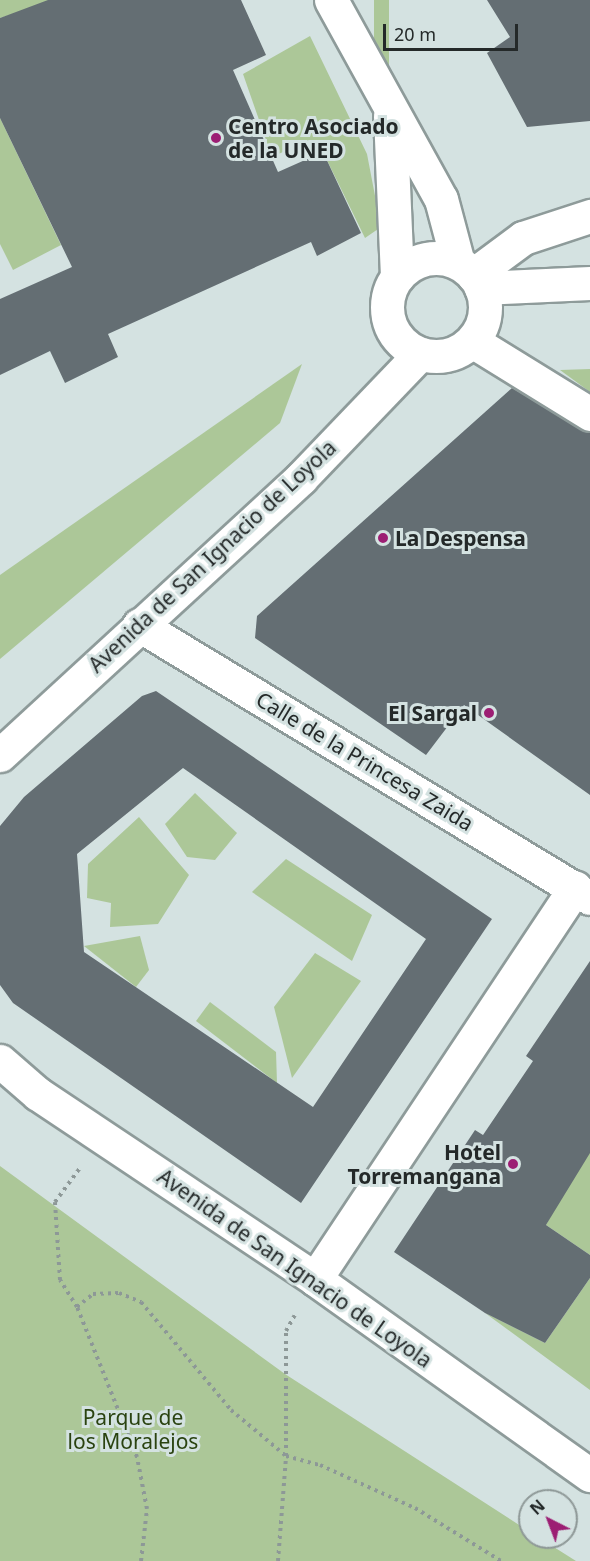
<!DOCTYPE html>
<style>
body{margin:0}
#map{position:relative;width:590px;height:1561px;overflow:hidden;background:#d4e2e1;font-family:"Noto Sans",sans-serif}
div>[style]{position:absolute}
.green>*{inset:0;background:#acc798;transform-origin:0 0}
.building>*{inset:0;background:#646e73}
.path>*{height:4px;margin-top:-2px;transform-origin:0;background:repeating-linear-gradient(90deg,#8d9897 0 3px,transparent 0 7.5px)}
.roads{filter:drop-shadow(2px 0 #8e9b9a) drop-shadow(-2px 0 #8e9b9a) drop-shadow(0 2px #8e9b9a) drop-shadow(0 -2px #8e9b9a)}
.minor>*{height:33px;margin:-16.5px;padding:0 16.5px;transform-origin:16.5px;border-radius:16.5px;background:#fff}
.minor>.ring{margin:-16.5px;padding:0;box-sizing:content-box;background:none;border:33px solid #fff;border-radius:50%}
.dots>*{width:16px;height:16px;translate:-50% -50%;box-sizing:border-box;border:3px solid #d4e2e1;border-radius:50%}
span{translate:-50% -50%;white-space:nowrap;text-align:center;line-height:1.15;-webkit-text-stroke:6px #d4e2e1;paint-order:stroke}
.poi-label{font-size:21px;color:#242929;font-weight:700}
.left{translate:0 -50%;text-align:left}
.right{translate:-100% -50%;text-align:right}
.street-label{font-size:21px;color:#242929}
.park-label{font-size:21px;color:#2a4310}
.north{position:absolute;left:518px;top:1489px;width:60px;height:60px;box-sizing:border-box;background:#d4e2e1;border:2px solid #8e9897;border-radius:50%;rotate:318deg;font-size:16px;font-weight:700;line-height:24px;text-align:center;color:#242929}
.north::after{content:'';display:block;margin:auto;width:21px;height:27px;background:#9c1e73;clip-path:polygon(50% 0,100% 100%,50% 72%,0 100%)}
.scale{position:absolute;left:383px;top:24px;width:135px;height:27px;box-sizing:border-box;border:3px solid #242929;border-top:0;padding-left:8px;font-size:18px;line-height:21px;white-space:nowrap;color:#242929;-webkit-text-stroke:4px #d4e2e1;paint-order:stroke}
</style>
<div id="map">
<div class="green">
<i style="clip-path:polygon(0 0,59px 0,0 18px)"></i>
<i style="left:374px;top:0;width:15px;height:69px"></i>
<i style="clip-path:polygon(310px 36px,367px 154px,381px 227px,365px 238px,323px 152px,309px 140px,272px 157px,243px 74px)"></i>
<i style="clip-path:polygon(0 118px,61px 245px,13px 270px,0 244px)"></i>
<i style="clip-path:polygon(302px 364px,280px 423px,0 659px,0 575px)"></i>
<i style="clip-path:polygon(590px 369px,590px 392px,560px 370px)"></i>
<i style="clip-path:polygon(195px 793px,237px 833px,215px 860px,187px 857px,165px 824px)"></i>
<i style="clip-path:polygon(139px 817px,189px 875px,158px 924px,110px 927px,111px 903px,87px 898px,88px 864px)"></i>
<i style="clip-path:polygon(286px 859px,372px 915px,352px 961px,252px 892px)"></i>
<i style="clip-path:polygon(140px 936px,149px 970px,136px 987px,84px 946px)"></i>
<i style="clip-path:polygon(315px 953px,361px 981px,292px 1078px,274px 1007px)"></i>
<i style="clip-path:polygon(210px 1002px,276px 1052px,277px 1083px,196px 1021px)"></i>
<i style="clip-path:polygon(590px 1141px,590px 1255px,546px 1225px)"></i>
<i style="clip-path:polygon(0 1166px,285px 1374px,530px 1532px,530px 1537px,538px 1537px,576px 1561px,0 1561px)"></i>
<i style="clip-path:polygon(590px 1278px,590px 1390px,485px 1313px,545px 1343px)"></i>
</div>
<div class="building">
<i style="clip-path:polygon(48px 0,241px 0,266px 55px,233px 70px,278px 172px,323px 152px,361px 233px,317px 256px,311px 242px,108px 334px,118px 357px,65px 383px,50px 351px,0 375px,0 299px,72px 267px,0 118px,0 18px)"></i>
<i style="clip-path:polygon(487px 0,590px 0,590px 121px,527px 127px,487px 53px,510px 37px)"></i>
<i style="clip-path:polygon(512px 388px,590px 433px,590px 795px,464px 705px,426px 755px,255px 638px,257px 616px)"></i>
<i style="clip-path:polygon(evenodd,156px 691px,492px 919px,301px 1203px,13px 1003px,0 985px,0 826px,24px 797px,142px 696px,156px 691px,183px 768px,426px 939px,313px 1107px,84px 952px,77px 854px,183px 768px)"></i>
<i style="clip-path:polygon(590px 961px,590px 1153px,546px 1225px,590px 1255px,590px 1278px,545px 1343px,485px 1313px,394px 1252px,475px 1130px,483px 1135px,533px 1061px,526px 1056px)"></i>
</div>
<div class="path">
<i style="left:77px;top:1307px;width:32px;rotate:-122deg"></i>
<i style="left:60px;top:1280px;width:78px;rotate:-93.7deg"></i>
<i style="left:55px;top:1202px;width:42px;rotate:-53.7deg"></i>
<i style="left:141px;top:1561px;width:52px;rotate:-83.4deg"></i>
<i style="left:147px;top:1509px;width:53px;rotate:-100.9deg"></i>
<i style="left:137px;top:1457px;width:162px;rotate:-111.8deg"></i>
<i style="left:77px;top:1307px;width:21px;rotate:-39deg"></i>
<i style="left:93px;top:1294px;width:26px;rotate:-2deg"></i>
<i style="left:119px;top:1293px;width:24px;rotate:22deg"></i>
<i style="left:141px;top:1302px;width:141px;rotate:50.2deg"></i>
<i style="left:231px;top:1410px;width:72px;rotate:39.9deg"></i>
<i style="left:286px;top:1456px;width:125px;rotate:-90deg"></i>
<i style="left:286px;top:1331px;width:18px;rotate:-61deg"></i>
<i style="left:278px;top:1561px;width:105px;rotate:-85.6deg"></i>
<i style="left:286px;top:1456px;width:35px;rotate:15deg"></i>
<i style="left:320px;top:1465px;width:104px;rotate:24.4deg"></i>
<i style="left:415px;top:1508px;width:101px;rotate:31.6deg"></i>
</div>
<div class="roads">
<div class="minor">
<i style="left:331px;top:0;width:227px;rotate:61.1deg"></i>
<i style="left:441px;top:199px;width:66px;rotate:75.1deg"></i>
<i style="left:390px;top:116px;width:161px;rotate:87.5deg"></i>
<i class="ring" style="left:387px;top:258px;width:65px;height:65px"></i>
<i style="left:473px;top:275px;width:62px;rotate:-36.5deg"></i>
<i style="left:523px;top:238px;width:71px;rotate:-18.2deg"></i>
<i style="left:481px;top:288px;width:109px;rotate:-2.6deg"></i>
<i style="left:472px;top:341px;width:139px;rotate:31.7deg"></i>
<i style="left:139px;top:625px;width:527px;rotate:31.19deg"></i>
<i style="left:0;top:755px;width:409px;rotate:-42.6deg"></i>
<i style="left:301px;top:478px;width:172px;rotate:-46.2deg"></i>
<i style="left:0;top:1061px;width:50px;rotate:41deg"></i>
<i style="left:38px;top:1094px;width:333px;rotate:33.7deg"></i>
<i style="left:315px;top:1279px;width:338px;rotate:35.5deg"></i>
<i style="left:315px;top:1279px;width:470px;rotate:-56.4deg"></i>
</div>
</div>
<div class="dots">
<i style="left:216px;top:138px;background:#9c1e73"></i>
<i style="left:383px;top:538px;background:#9c1e73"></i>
<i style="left:489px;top:713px;background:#9c1e73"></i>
<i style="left:513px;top:1164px;background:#9c1e73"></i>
</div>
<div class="poi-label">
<span class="left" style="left:228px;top:138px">Centro Asociado<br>de la UNED</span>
<span class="left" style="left:395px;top:538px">La Despensa</span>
<span class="right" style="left:477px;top:713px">El Sargal</span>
<span class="right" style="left:501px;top:1164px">Hotel<br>Torremangana</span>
</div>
<div class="street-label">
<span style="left:212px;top:556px;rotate:-43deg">Avenida de San Ignacio de Loyola</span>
<span style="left:365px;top:761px;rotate:31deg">Calle de la Princesa Zaida</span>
<span style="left:295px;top:1268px;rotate:35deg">Avenida de San Ignacio de Loyola</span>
</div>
<div class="park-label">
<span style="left:133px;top:1429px">Parque de<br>los Moralejos</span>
</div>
<div class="north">N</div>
<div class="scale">20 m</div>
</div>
